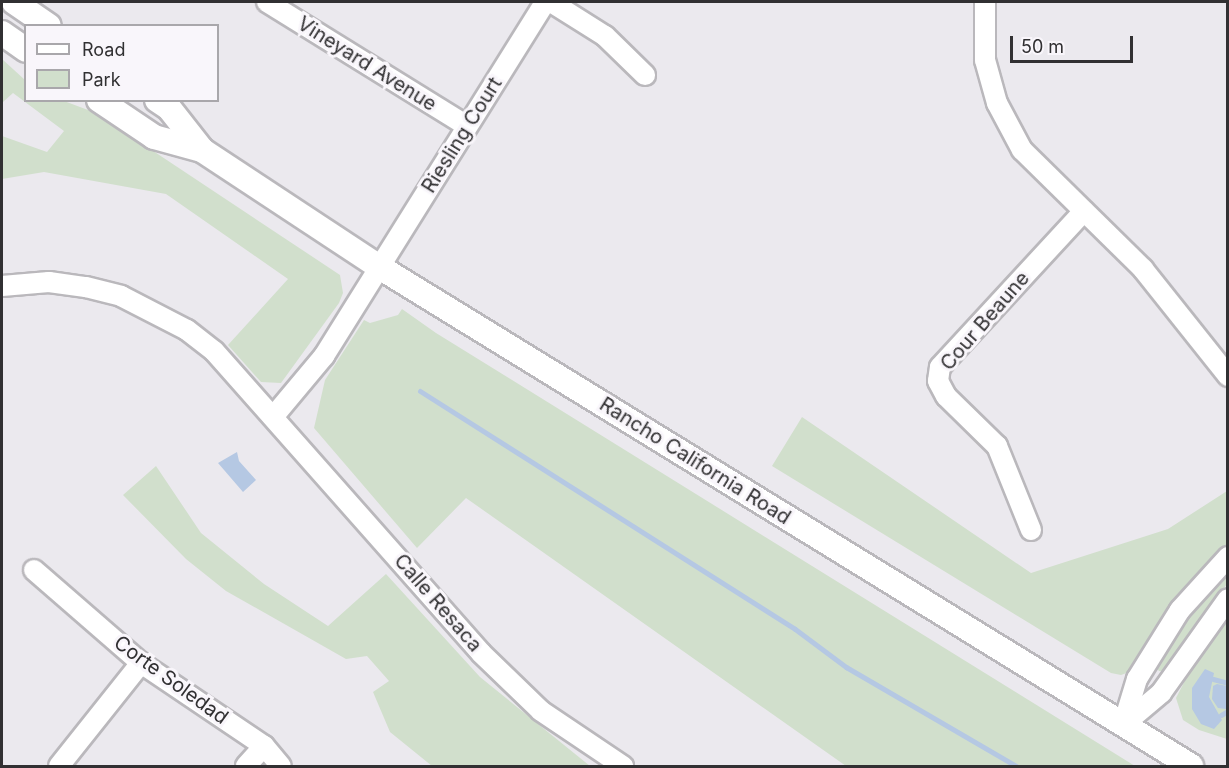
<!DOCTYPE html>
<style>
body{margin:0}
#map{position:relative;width:1229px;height:768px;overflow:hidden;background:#ebe9ee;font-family:Inter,sans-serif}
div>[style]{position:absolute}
.green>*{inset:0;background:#d1dfcc}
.water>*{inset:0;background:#b5c8e3}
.stream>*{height:5px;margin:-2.5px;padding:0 2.5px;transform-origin:2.5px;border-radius:2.5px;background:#b5c8e3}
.roads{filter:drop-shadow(2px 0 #bab8bc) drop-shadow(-2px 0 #bab8bc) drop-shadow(0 2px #bab8bc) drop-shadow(0 -2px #bab8bc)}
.minor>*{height:20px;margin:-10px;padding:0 10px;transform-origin:10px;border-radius:10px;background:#fff}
.major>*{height:24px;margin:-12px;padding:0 12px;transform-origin:12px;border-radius:12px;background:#fff}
span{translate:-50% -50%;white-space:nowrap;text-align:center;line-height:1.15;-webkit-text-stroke:6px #f9f6fb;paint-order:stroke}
.street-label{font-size:20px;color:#313032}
.frame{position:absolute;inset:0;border:3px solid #313032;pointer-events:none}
.legend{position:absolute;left:24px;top:24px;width:195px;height:78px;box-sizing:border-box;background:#f9f6fb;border:2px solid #a9a7ab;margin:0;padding:8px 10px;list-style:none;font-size:18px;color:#313032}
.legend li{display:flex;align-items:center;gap:12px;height:30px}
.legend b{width:30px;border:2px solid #a9a7ab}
.scale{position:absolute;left:1010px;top:36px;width:123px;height:27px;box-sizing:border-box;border:3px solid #313032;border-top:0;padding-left:8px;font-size:18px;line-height:21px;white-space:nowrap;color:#313032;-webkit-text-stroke:4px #f9f6fb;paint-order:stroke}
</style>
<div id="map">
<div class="green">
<i style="clip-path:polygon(2px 59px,25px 80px,26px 100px,64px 101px,96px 113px,340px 275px,343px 293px,339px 303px,281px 383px,261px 382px,228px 345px,288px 279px,166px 194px,44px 172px,2px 179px,2px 136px,47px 152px,64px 131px,13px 93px,3px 102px)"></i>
<i style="clip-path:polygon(402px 309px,436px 333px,1135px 766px,846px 766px,466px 498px,417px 548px,314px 428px,325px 380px,364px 320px,370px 323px,398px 315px)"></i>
<i style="clip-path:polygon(802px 417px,1031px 573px,1168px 529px,1227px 491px,1227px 547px,1135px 670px,1121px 675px,1111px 673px,772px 466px)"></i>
<i style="clip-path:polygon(156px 466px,201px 533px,264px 584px,328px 626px,386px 574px,480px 677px,590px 766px,432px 766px,390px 732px,373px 692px,389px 681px,367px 656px,346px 659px,226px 591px,186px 559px,123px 495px)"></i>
<i style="clip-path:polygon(1227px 569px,1227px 584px,1164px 671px,1159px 671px,1156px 667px,1180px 627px)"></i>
<i style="clip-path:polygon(1227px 618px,1227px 739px,1199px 730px,1183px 720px,1176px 698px,1193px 665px)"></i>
</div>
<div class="water">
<i style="clip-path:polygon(237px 452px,239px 461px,256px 480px,243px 492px,218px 463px)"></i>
<i style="clip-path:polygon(1205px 669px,1214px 673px,1209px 697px,1222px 720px,1214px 729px,1201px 724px,1192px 709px,1192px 688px)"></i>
<i style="clip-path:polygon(1217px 684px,1227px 686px,1226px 709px,1218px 708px,1212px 699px,1213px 686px)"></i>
</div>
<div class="stream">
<i style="left:420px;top:391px;width:444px;rotate:32.4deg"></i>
<i style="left:795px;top:629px;width:64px;rotate:36.7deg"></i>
<i style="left:846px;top:667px;width:197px;rotate:30.2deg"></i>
<i style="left:1213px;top:679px;width:16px;rotate:15deg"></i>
<i style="left:1221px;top:715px;width:8px;rotate:-30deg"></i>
</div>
<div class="roads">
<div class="minor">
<i style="left:267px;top:2px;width:235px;rotate:31.8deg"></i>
<i style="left:551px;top:2px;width:64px;rotate:32.2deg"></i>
<i style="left:605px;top:36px;width:56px;rotate:44.3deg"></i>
<i style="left:985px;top:2px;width:58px;rotate:90deg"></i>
<i style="left:985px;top:60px;width:45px;rotate:74.4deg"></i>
<i style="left:997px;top:103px;width:53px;rotate:62deg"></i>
<i style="left:1022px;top:150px;width:170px;rotate:44.5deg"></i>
<i style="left:1143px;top:269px;width:137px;rotate:51.5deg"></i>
<i style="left:2px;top:286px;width:47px;rotate:-4.9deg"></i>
<i style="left:49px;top:282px;width:37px;rotate:8deg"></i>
<i style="left:86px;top:287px;width:36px;rotate:14deg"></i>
<i style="left:121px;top:296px;width:74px;rotate:27.3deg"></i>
<i style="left:187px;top:330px;width:34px;rotate:38deg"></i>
<i style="left:214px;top:351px;width:403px;rotate:48.5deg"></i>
<i style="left:481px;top:653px;width:83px;rotate:44deg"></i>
<i style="left:541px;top:711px;width:99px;rotate:33.9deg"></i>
<i style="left:273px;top:417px;width:80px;rotate:-50.1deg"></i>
<i style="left:324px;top:356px;width:417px;rotate:-58deg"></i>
<i style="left:1031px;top:530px;width:91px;rotate:-112deg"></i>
<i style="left:997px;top:446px;width:71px;rotate:-135.6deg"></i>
<i style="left:946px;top:396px;width:17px;rotate:-118deg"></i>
<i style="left:938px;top:381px;width:14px;rotate:-82deg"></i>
<i style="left:940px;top:367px;width:212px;rotate:-47.3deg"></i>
<i style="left:34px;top:570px;width:142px;rotate:41deg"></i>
<i style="left:141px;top:663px;width:148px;rotate:34deg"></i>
<i style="left:264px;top:746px;width:26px;rotate:50deg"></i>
<i style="left:1123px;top:725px;width:48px;rotate:-73.1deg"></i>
<i style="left:1137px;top:679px;width:81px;rotate:-58.1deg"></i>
<i style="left:1180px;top:610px;width:72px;rotate:-47.8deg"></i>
<i style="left:1123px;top:725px;width:50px;rotate:-40.1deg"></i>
<i style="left:1161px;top:693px;width:115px;rotate:-54.5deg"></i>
<i style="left:59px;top:766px;width:132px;rotate:-51.5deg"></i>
<i style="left:246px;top:766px;width:27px;rotate:-48deg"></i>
</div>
<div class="major">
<i style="left:14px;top:2px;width:42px;rotate:34.4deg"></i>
<i style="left:2px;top:33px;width:29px;rotate:35deg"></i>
<i style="left:99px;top:100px;width:66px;rotate:33.9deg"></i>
<i style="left:154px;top:137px;width:50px;rotate:15.2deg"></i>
<i style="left:157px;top:100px;width:14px;rotate:34deg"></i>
<i style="left:169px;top:108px;width:53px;rotate:51.8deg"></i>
<i style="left:202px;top:150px;width:214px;rotate:33.4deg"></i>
<i style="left:381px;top:268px;width:951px;rotate:31.58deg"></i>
</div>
</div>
<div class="street-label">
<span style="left:367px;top:64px;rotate:32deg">Vineyard Avenue</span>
<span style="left:462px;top:135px;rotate:-58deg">Riesling Court</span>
<span style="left:985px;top:321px;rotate:-49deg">Cour Beaune</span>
<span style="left:695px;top:461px;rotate:32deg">Rancho California Road</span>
<span style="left:438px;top:603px;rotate:49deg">Calle Resaca</span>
<span style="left:171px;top:680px;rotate:36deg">Corte Soledad</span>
</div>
<div class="frame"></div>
<ul class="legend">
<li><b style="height:8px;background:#fff"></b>Road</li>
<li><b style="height:16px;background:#d1dfcc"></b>Park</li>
</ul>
<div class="scale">50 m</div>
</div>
